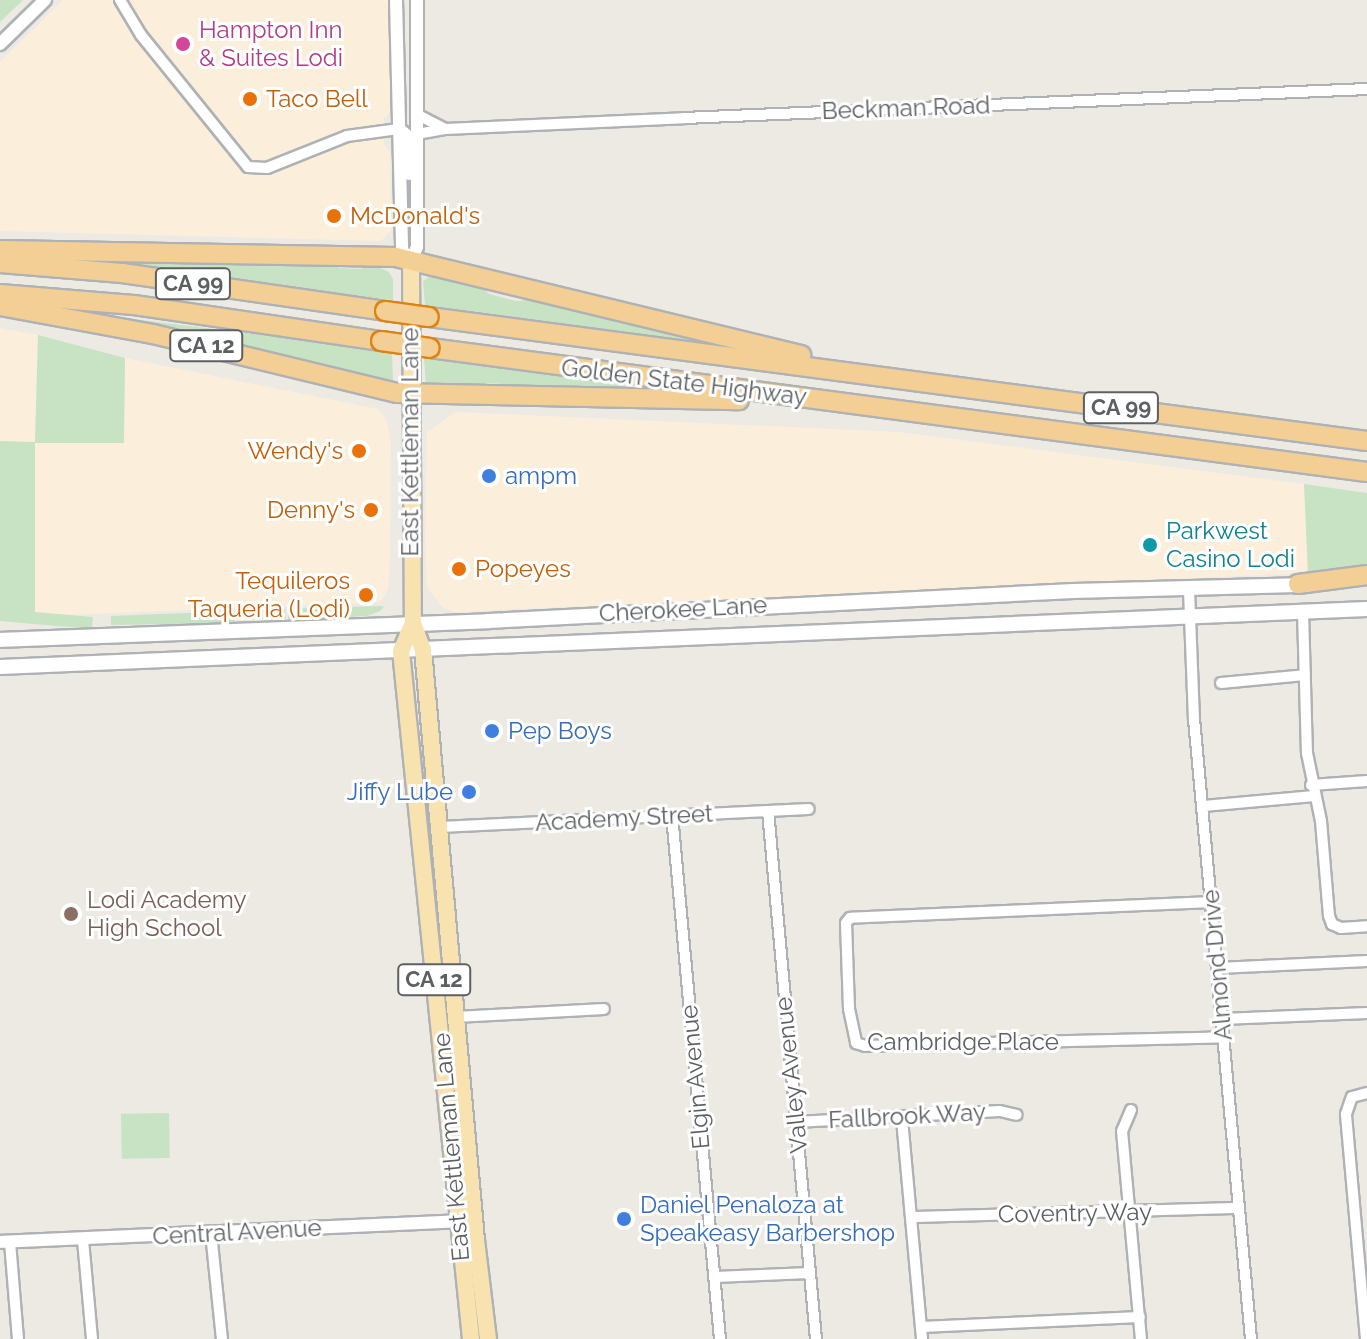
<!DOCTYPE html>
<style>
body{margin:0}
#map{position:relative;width:1367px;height:1339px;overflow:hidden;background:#edeae4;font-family:Raleway,sans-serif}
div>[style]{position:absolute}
.commercial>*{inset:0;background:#fbefdc}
.green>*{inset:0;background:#c7e3c3;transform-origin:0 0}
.roads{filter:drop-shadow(2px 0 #afb2b5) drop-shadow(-2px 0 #afb2b5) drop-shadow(0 2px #afb2b5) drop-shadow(0 -2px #afb2b5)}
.minor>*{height:10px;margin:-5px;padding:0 5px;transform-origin:5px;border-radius:5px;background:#fff}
.tertiary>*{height:12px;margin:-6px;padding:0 6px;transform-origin:6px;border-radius:6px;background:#fff}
.secondary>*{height:14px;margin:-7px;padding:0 7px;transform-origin:7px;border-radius:7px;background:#fff}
.primary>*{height:16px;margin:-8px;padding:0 8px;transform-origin:8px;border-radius:8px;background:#f8e2af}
.motorway>*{height:18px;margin:-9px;padding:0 9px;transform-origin:9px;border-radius:9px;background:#f3cf95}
.bridges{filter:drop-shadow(2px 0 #dd8314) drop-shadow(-2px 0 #dd8314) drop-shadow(0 2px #dd8314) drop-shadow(0 -2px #dd8314)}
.motorway-bridge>*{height:18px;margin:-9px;padding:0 9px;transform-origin:9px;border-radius:9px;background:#f3cf95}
.dots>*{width:22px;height:22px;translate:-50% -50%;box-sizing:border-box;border:4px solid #fff;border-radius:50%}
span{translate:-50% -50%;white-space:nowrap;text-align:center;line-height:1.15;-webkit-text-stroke:6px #fff;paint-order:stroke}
.shield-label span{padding:2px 6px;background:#fff;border:2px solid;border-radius:6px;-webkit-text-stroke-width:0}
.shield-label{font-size:22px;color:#5c6063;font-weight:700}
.hotel-label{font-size:24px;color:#b23c85}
.left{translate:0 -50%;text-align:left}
.food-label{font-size:24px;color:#c56008}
.right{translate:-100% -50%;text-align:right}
.street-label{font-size:24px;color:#5c6063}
.shop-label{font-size:24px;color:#366cbe}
.culture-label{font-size:24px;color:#0d838f}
.education-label{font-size:24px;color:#785e54}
</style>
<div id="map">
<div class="commercial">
<i style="clip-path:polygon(63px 0,390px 0,390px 112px,384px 119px,384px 144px,390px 152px,391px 230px,381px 241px,0 231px,0 62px)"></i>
<i style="clip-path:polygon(0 328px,38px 335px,35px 442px,123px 443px,125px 358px,378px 409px,387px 421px,391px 443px,390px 559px,388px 589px,382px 599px,376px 603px,35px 616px,35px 443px,0 441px)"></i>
<i style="clip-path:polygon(456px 412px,898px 432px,1304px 484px,1308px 573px,455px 612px,442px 607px,427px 587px,425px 538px,427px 432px)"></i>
</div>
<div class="green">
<i style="clip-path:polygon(0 0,23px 0,0 22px)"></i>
<i style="clip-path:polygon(52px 259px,329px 262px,340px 268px,361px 269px,371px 264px,389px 272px,393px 279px,393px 300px)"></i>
<i style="clip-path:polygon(432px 275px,482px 287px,489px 294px,516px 301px,527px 300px,703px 337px,702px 342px,425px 305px,423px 281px)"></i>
<i style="clip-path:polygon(109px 316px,392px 351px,393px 380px,389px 382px,107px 323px)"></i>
<i style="clip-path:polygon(38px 335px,125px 358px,124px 443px,35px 443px,35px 616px,0 618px,0 441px,35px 442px)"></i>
<i style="clip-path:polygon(424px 357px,658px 388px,658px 395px,487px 383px,478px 389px,426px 387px)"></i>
<i style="clip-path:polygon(1304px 484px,1367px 493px,1367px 568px,1308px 573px)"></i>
<i style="clip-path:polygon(381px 606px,384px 607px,380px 611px,367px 616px,351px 617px,347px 612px,346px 607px)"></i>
<i style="clip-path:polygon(331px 607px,326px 619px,288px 621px,288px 609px)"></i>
<i style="clip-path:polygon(285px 609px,286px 621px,246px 620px,245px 611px)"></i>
<i style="clip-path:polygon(236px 611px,235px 623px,111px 625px,111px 616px)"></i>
<i style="left:93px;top:617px;width:12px;height:93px;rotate:95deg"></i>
<i style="left:169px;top:1113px;width:45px;height:48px;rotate:89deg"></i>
</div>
<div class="roads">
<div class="minor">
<i style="left:120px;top:0;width:41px;rotate:59deg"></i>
<i style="left:141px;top:35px;width:170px;rotate:51deg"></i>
<i style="left:248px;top:167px;width:19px;rotate:3deg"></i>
<i style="left:267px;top:168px;width:86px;rotate:-21.8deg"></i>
<i style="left:347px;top:136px;width:52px;rotate:-7.7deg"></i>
<i style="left:418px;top:115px;width:30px;rotate:27deg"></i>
<i style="left:417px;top:134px;width:28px;rotate:-10deg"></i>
<i style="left:445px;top:129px;width:239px;rotate:-2.6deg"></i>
<i style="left:684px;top:118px;width:684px;rotate:-2.43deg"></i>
<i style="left:1189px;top:590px;width:129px;rotate:87.8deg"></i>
<i style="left:1194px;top:719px;width:623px;rotate:84.75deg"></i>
<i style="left:1303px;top:612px;width:141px;rotate:88.4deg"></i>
<i style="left:1307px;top:753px;width:69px;rotate:78.4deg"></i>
<i style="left:1321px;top:821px;width:95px;rotate:85.2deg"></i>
<i style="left:1329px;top:916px;width:9px;rotate:69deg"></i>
<i style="left:1332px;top:924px;width:10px;rotate:24deg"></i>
<i style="left:1341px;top:928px;width:26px;rotate:-4deg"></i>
<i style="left:1221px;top:683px;width:84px;rotate:-5.4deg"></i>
<i style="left:1311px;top:785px;width:56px;rotate:-4.1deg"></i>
<i style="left:1203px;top:806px;width:112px;rotate:-5.1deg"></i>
<i style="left:768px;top:811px;width:530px;rotate:84.81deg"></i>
<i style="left:672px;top:815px;width:526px;rotate:84.77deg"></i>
<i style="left:440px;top:827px;width:369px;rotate:-2.8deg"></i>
<i style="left:1212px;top:902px;width:362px;rotate:177.5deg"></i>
<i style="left:850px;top:918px;width:6px;rotate:129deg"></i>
<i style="left:846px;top:923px;width:86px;rotate:88deg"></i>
<i style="left:849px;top:1009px;width:35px;rotate:78deg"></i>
<i style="left:856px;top:1043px;width:9px;rotate:18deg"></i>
<i style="left:865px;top:1046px;width:358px;rotate:-1.4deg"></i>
<i style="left:1218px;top:968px;width:149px;rotate:-2.7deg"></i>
<i style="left:456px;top:1017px;width:148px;rotate:-3.1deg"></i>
<i style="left:1222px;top:1019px;width:145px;rotate:-2.4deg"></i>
<i style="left:1131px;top:1110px;width:23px;rotate:113deg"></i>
<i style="left:1122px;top:1131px;width:209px;rotate:84.8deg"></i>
<i style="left:902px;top:1119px;width:221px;rotate:84.8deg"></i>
<i style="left:796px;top:1122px;width:204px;rotate:-3.1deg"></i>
<i style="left:1000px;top:1111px;width:17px;rotate:13deg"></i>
<i style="left:911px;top:1217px;width:327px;rotate:-1.6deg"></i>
<i style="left:211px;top:1233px;width:107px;rotate:84.1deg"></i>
<i style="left:83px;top:1240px;width:99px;rotate:84.8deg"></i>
<i style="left:10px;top:1242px;width:97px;rotate:85.3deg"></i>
<i style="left:714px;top:1277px;width:96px;rotate:-2.4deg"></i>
<i style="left:921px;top:1327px;width:219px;rotate:-2.6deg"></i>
<i style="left:1366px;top:1339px;width:226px;rotate:-95.1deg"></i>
<i style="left:1346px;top:1114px;width:18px;rotate:-71deg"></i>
<i style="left:1352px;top:1097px;width:16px;rotate:-15deg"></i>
</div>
<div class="tertiary">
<i style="left:396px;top:0;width:250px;rotate:88.6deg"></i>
<i style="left:402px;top:250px;width:14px;rotate:51deg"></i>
<i style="left:411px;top:261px;width:15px;rotate:-67deg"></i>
<i style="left:417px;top:247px;width:247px;rotate:-90deg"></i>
<i style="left:0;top:44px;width:63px;rotate:-44.4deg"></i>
<i style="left:399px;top:129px;width:13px;rotate:39deg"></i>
<i style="left:409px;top:137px;width:37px;rotate:90deg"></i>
<i style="left:0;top:1242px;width:464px;rotate:-2.6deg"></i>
</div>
<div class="secondary">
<i style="left:0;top:640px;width:488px;rotate:-2.2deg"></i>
<i style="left:488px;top:621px;width:586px;rotate:-2.94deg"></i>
<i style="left:1073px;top:591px;width:234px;rotate:-1.5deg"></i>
<i style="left:0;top:667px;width:1368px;rotate:-2.43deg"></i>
</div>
<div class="primary">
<i style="left:411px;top:261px;width:362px;rotate:89.7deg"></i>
<i style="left:413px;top:623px;width:29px;rotate:70deg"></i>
<i style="left:423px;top:650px;width:592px;rotate:84.87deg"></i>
<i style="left:476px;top:1240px;width:100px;rotate:83.1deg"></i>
<i style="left:413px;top:623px;width:30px;rotate:113deg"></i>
<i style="left:401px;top:651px;width:692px;rotate:84.19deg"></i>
</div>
<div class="motorway">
<i style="left:0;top:250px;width:396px;rotate:1deg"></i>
<i style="left:396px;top:257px;width:417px;rotate:13.6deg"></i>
<i style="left:0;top:263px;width:122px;rotate:4.7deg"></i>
<i style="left:122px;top:273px;width:266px;rotate:8.2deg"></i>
<i style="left:0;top:294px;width:134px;rotate:4.7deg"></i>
<i style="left:134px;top:305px;width:250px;rotate:8.3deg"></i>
<i style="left:0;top:306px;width:156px;rotate:10.4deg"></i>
<i style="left:153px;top:334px;width:251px;rotate:13.6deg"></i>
<i style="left:397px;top:393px;width:342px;rotate:1.2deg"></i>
<i style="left:429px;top:317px;width:946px;rotate:7.53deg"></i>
<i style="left:430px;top:348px;width:945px;rotate:7.54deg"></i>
<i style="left:1298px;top:584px;width:70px;rotate:-7.4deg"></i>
</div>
</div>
<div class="bridges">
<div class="motorway-bridge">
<i style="left:385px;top:311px;width:44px;rotate:7.8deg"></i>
<i style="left:381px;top:341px;width:49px;rotate:8.1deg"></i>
</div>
</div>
<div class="dots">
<i style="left:183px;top:44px;background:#d1479c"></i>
<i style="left:250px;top:99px;background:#e8710a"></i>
<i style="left:334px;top:216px;background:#e8710a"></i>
<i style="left:359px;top:451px;background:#e8710a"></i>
<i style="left:489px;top:476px;background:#3f7fe0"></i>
<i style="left:371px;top:510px;background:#e8710a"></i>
<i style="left:1150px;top:545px;background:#0f9aa8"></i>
<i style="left:459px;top:569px;background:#e8710a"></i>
<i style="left:366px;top:595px;background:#e8710a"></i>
<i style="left:492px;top:731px;background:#3f7fe0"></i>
<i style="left:469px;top:792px;background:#3f7fe0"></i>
<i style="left:71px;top:914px;background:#8d6e63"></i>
<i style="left:624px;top:1219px;background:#3f7fe0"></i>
</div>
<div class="shield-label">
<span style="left:193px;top:284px">CA 99</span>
<span style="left:206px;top:346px">CA 12</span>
<span style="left:1121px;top:408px">CA 99</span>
<span style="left:434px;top:980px">CA 12</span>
</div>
<div class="hotel-label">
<span class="left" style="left:199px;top:44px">Hampton Inn<br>&amp; Suites Lodi</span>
</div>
<div class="food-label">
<span class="left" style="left:266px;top:99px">Taco Bell</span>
<span class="left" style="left:350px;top:216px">McDonald's</span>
<span class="right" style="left:343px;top:451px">Wendy's</span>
<span class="right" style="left:355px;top:510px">Denny's</span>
<span class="left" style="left:475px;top:569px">Popeyes</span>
<span class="right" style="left:350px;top:595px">Tequileros<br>Taqueria (Lodi)</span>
</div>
<div class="street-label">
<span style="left:906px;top:108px;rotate:-2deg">Beckman Road</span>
<span style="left:684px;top:382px;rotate:7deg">Golden State Highway</span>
<span style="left:410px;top:442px;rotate:-90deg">East Kettleman Lane</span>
<span style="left:683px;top:609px;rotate:-3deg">Cherokee Lane</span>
<span style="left:624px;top:818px;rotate:-3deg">Academy Street</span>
<span style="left:1217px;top:965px;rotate:-95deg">Almond Drive</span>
<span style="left:963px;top:1042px">Cambridge Place</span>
<span style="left:791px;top:1075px;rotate:-96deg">Valley Avenue</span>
<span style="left:695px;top:1077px;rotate:-95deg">Elgin Avenue</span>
<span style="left:907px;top:1116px;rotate:-3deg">Fallbrook Way</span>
<span style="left:451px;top:1147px;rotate:-95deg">East Kettleman Lane</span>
<span style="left:1075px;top:1213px;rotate:-1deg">Coventry Way</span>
<span style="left:237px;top:1232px;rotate:-3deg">Central Avenue</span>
</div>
<div class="shop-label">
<span class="left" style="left:505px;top:476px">ampm</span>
<span class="left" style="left:508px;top:731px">Pep Boys</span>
<span class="right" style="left:453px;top:792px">Jiffy Lube</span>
<span class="left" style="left:640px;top:1219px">Daniel Penaloza at<br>Speakeasy Barbershop</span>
</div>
<div class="culture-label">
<span class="left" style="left:1166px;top:545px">Parkwest<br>Casino Lodi</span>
</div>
<div class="education-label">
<span class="left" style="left:87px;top:914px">Lodi Academy<br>High School</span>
</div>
</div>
